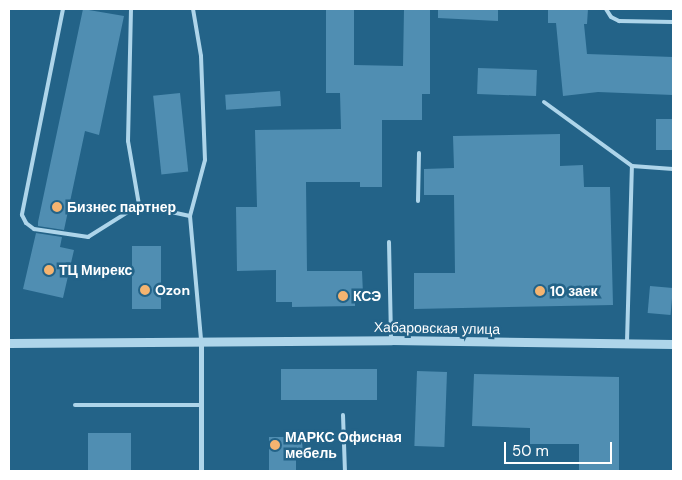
<!DOCTYPE html>
<meta charset="utf-8">
<style>
body{margin:0}
#map{position:relative;width:682px;height:480px;overflow:hidden;background:#236388;font-family:"DM Sans",sans-serif}
div>[style]{position:absolute}
.building>*{inset:0;background:#508eb2;transform-origin:0 0}
.service>*{height:4px;margin:-2px;padding:0 2px;transform-origin:2px;border-radius:2px;background:#aed5ea}
.minor>*{height:5px;margin:-2.5px;padding:0 2.5px;transform-origin:2.5px;border-radius:2.5px;background:#aed5ea}
.tertiary>*{height:9px;margin:-4.5px;padding:0 4.5px;transform-origin:4.5px;border-radius:4.5px;background:#aed5ea}
.dots>*{width:14px;height:14px;translate:-50% -50%;box-sizing:border-box;border:2px solid #236388;border-radius:50%}
span{translate:-50% -50%;white-space:nowrap;text-align:center;line-height:1.15;-webkit-text-stroke:5px #236388;paint-order:stroke}
.poi-label{font-size:14px;color:#fff;font-weight:700}
.left{translate:0 -50%;text-align:left}
.street-label{font-size:14px;color:#fff}
.frame{position:absolute;inset:0;border:10px solid #fff;pointer-events:none}
.scale{position:absolute;left:504px;top:442px;width:108px;height:22px;box-sizing:border-box;border:2px solid #fff;border-top:0;padding-left:6px;font-size:15px;line-height:18px;white-space:nowrap;color:#fff;-webkit-text-stroke:4px #236388;paint-order:stroke}
</style>
<div id="map">
<div class="building">
<i style="clip-path:polygon(83px 9px,124px 16px,99px 135px,85px 131px,64px 230px,38px 226px,38px 222px)"></i>
<i style="clip-path:polygon(326px 9px,354px 9px,354px 65px,403px 66px,404px 9px,430px 9px,430px 94px,422px 94px,422px 120px,382px 120px,382px 187px,360px 187px,360px 182px,306px 182px,307px 271px,362px 271px,363px 294px,355px 294px,355px 306px,292px 307px,292px 302px,276px 302px,276px 270px,237px 271px,236px 207px,257px 207px,255px 130px,341px 129px,340px 93px,326px 93px)"></i>
<i style="clip-path:polygon(438px 9px,498px 9px,498px 21px,438px 18px)"></i>
<i style="clip-path:polygon(548px 9px,588px 9px,587px 24px,584px 24px,587px 54px,673px 57px,673px 95px,598px 92px,563px 96px,556px 23px,548px 23px)"></i>
<i style="left:478px;top:68px;width:59px;height:26px;rotate:2deg"></i>
<i style="left:280px;top:91px;width:15px;height:55px;rotate:86deg"></i>
<i style="left:180px;top:93px;width:79px;height:27px;rotate:84deg"></i>
<i style="left:656px;top:119px;width:17px;height:31px"></i>
<i style="clip-path:polygon(560px 134px,560px 166px,583px 165px,584px 187px,610px 187px,613px 305px,414px 309px,414px 273px,455px 273px,454px 195px,424px 195px,424px 169px,454px 168px,453px 136px)"></i>
<i style="clip-path:polygon(36px 233px,62px 237px,60px 247px,74px 250px,63px 298px,23px 289px)"></i>
<i style="left:132px;top:246px;width:29px;height:63px"></i>
<i style="left:650px;top:286px;width:23px;height:27px;rotate:5deg"></i>
<i style="left:281px;top:369px;width:96px;height:31px"></i>
<i style="left:417px;top:371px;width:30px;height:75px;rotate:2deg"></i>
<i style="clip-path:polygon(474px 374px,619px 377px,619px 471px,579px 471px,579px 444px,530px 444px,530px 428px,472px 426px)"></i>
<i style="left:88px;top:433px;width:43px;height:38px"></i>
<i style="clip-path:polygon(269px 437px,302px 437px,303px 457px,296px 457px,296px 471px,269px 471px)"></i>
</div>
<div class="service">
<i style="left:63px;top:9px;width:210px;rotate:101.3deg"></i>
<i style="left:22px;top:215px;width:9px;rotate:63deg"></i>
<i style="left:26px;top:223px;width:10px;rotate:37deg"></i>
<i style="left:34px;top:229px;width:55px;rotate:8.4deg"></i>
<i style="left:88px;top:237px;width:60px;rotate:-32.1deg"></i>
<i style="left:139px;top:205px;width:52px;rotate:12.2deg"></i>
<i style="left:131px;top:9px;width:132px;rotate:91.3deg"></i>
<i style="left:128px;top:141px;width:65px;rotate:80.2deg"></i>
<i style="left:193px;top:9px;width:48px;rotate:80.3deg"></i>
<i style="left:201px;top:56px;width:104px;rotate:87.8deg"></i>
<i style="left:205px;top:160px;width:58px;rotate:105deg"></i>
<i style="left:190px;top:216px;width:124px;rotate:84.9deg"></i>
<i style="left:606px;top:9px;width:9px;rotate:58deg"></i>
<i style="left:611px;top:17px;width:9px;rotate:27deg"></i>
<i style="left:619px;top:21px;width:54px;rotate:1.1deg"></i>
<i style="left:544px;top:102px;width:109px;rotate:36deg"></i>
<i style="left:632px;top:166px;width:41px;rotate:4.2deg"></i>
<i style="left:418px;top:201px;width:48px;rotate:-88.8deg"></i>
<i style="left:389px;top:242px;width:98px;rotate:88.8deg"></i>
<i style="left:627px;top:342px;width:176px;rotate:-88.4deg"></i>
<i style="left:75px;top:405px;width:126px"></i>
<i style="left:343px;top:415px;width:56px;rotate:88deg"></i>
</div>
<div class="minor">
<i style="left:201px;top:343px;width:128px;rotate:90deg"></i>
</div>
<div class="tertiary">
<i style="left:9px;top:343px;width:382px;rotate:-0.4deg"></i>
<i style="left:391px;top:340px;width:282px;rotate:0.8deg"></i>
</div>
<div class="dots">
<i style="left:57px;top:207px;background:#f5b470"></i>
<i style="left:49px;top:270px;background:#f5b470"></i>
<i style="left:145px;top:290px;background:#f5b470"></i>
<i style="left:540px;top:291px;background:#f5b470"></i>
<i style="left:343px;top:296px;background:#f5b470"></i>
<i style="left:275px;top:445px;background:#f5b470"></i>
</div>
<div class="poi-label">
<span class="left" style="left:67px;top:207px">Бизнес партнер</span>
<span class="left" style="left:59px;top:270px">ТЦ Мирекс</span>
<span class="left" style="left:155px;top:290px">Ozon</span>
<span class="left" style="left:550px;top:291px">10 заек</span>
<span class="left" style="left:353px;top:296px">КСЭ</span>
<span class="left" style="left:285px;top:445px">МАРКС Офисная<br>мебель</span>
</div>
<div class="street-label">
<span style="left:437px;top:328px;rotate:1deg">Хабаровская улица</span>
</div>
<div class="frame"></div>
<div class="scale">50 m</div>
</div>
